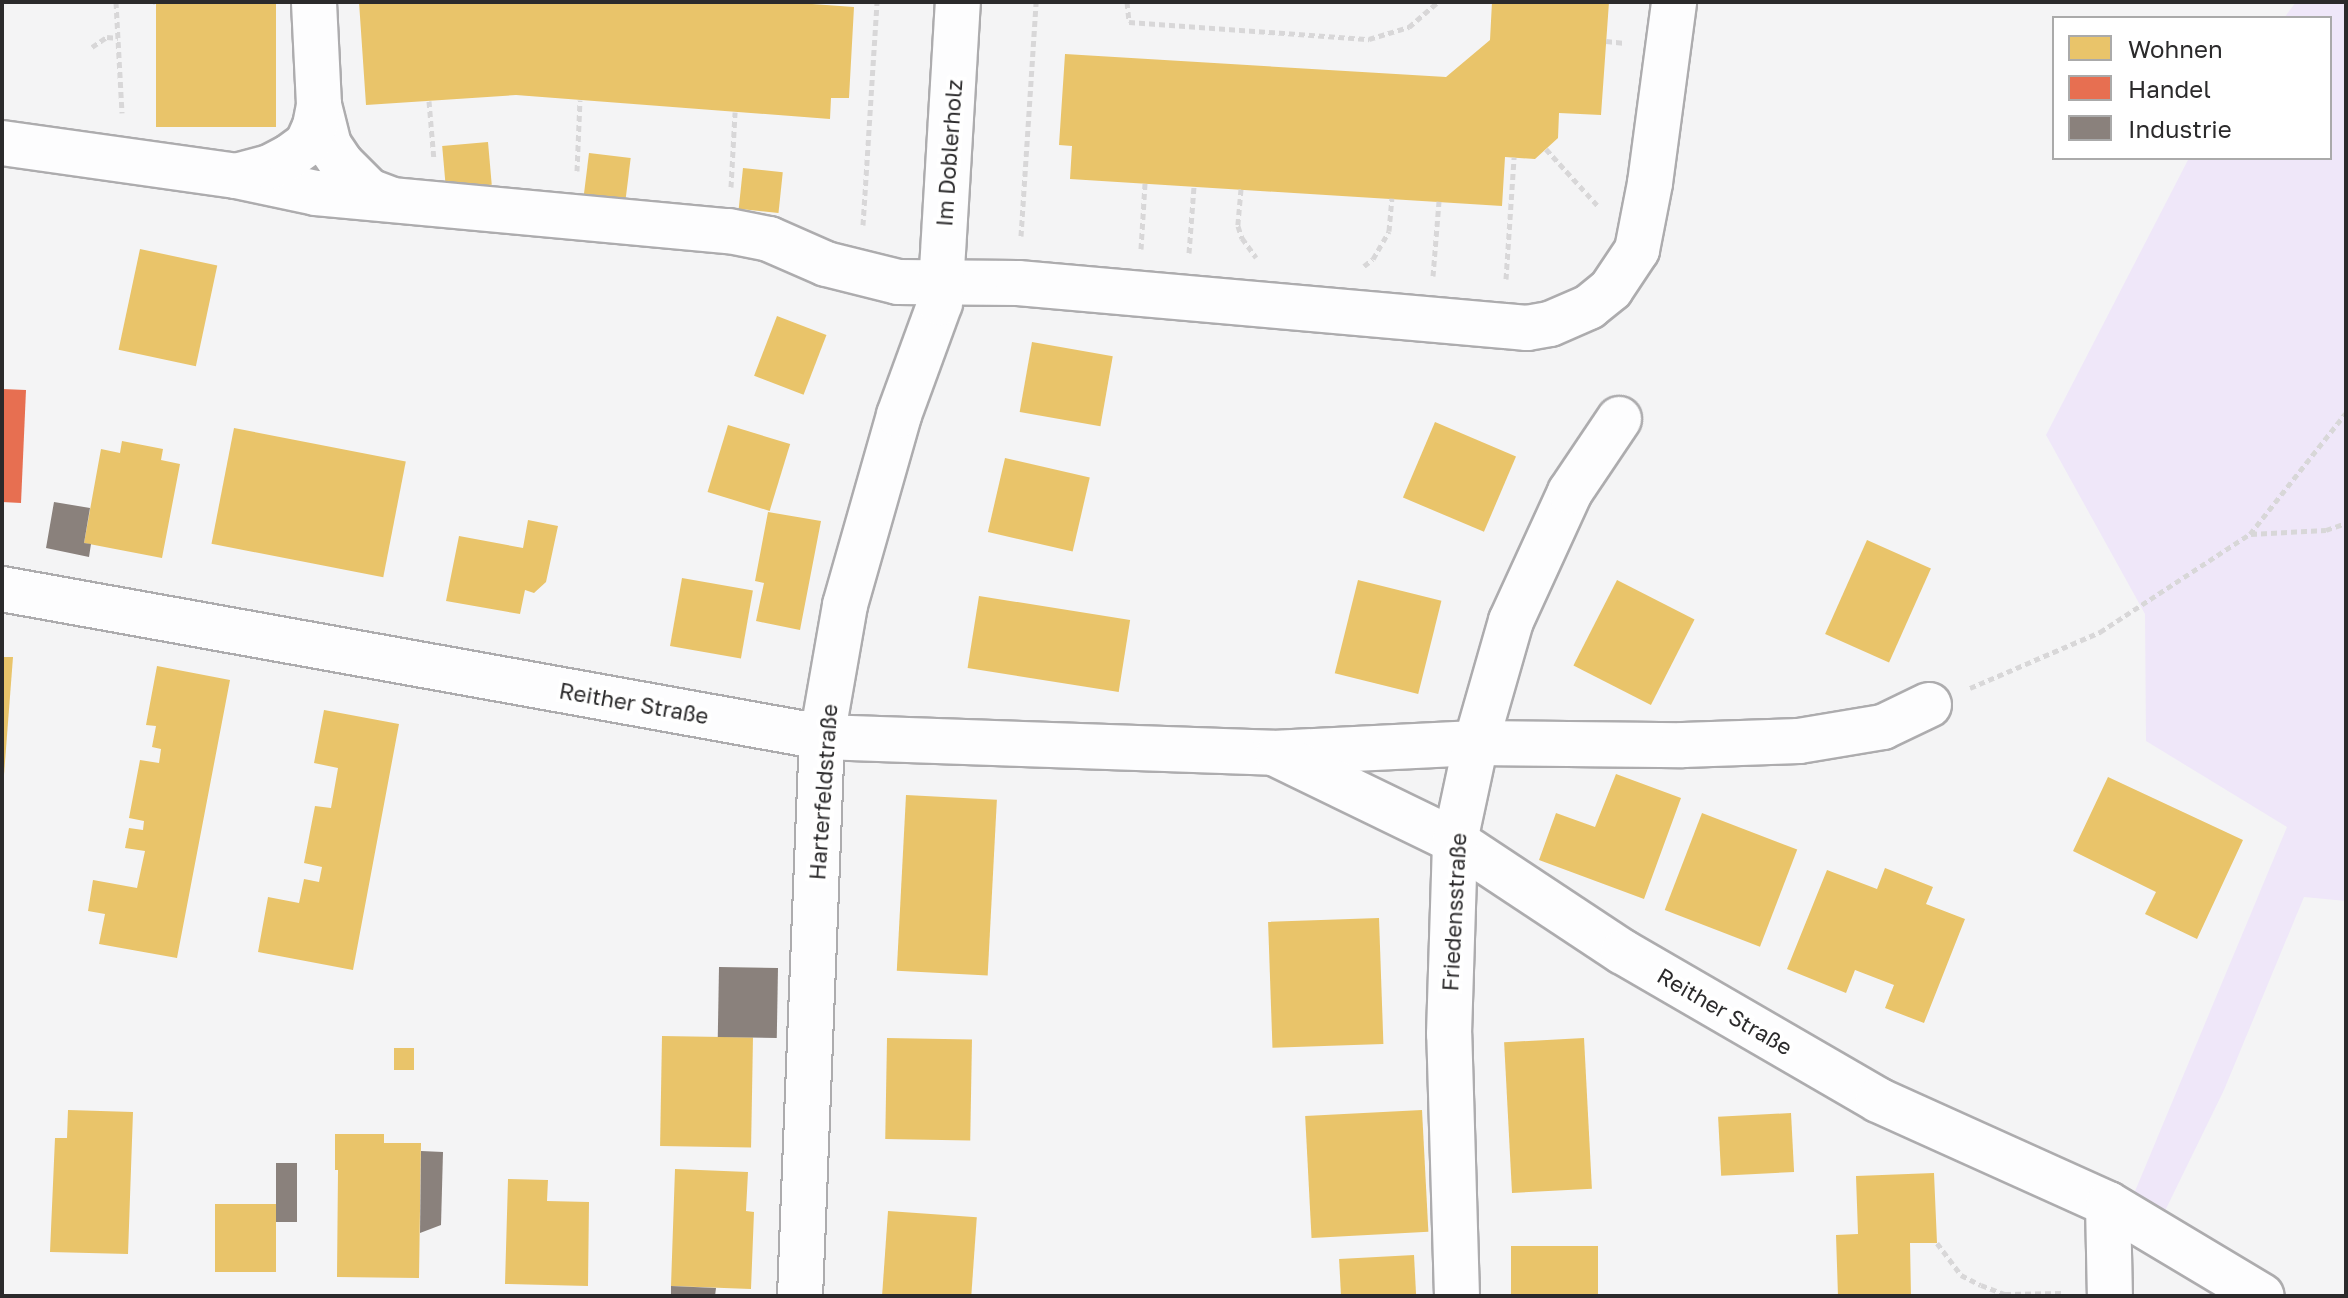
<!DOCTYPE html>
<meta charset="utf-8">
<style>
body{margin:0}
#map{position:relative;width:2348px;height:1298px;overflow:hidden;background:#f4f4f5;font-family:"Golos Text",sans-serif}
div>[style]{position:absolute}
.green>*{inset:0;background:#efe7f9}
.homes>*{inset:0;background:#e9c46a;transform-origin:0 0}
.shops>*{inset:0;background:#e76f51}
.industry>*{inset:0;background:#8a817c;transform-origin:0 0}
.path>*{height:5px;margin-top:-2.5px;transform-origin:0;background:repeating-linear-gradient(90deg,#d8d7d8 0 6px,transparent 0 10px)}
.roads{filter:drop-shadow(2px 0 #adacae) drop-shadow(-2px 0 #adacae) drop-shadow(0 2px #adacae) drop-shadow(0 -2px #adacae)}
.street>*{height:44px;margin:-22px;padding:0 22px;transform-origin:22px;border-radius:22px;background:#fdfdfe}
span{translate:-50% -50%;white-space:nowrap;text-align:center;line-height:1.15;-webkit-text-stroke:8px #fff;paint-order:stroke}
.street-label{font-size:22px;color:#2b2a2b}
.frame{position:absolute;inset:0;border:4px solid #2b2a2b;pointer-events:none}
.legend{position:absolute;left:2052px;top:16px;width:280px;height:144px;box-sizing:border-box;background:#fff;border:2px solid #aaa;margin:0;padding:10px 14px;list-style:none;font-size:24px;color:#2b2a2b}
.legend li{display:flex;align-items:center;gap:16px;height:40px}
.legend b{width:40px;border:2px solid #aaa}
</style>
<div id="map">
<div class="green">
<i style="clip-path:polygon(2296px 2px,2346px 2px,2346px 901px,2304px 897px,2224px 1090px,2162px 1217px,2133px 1196px,2287px 827px,2146px 741px,2145px 614px,2046px 435px,2189px 158px,2330px 158px,2330px 18px,2284px 18px)"></i>
</div>
<div class="homes">
<i style="left:156px;top:2px;width:120px;height:125px"></i>
<i style="clip-path:polygon(359px 2px,784px 2px,854px 7px,849px 98px,831px 98px,830px 119px,516px 95px,366px 105px)"></i>
<i style="clip-path:polygon(1492px 2px,1609px 2px,1601px 115px,1559px 113px,1558px 138px,1535px 159px,1505px 157px,1502px 206px,1070px 179px,1072px 146px,1059px 145px,1065px 54px,1446px 77px,1490px 40px)"></i>
<i style="left:488px;top:142px;width:43px;height:46px;rotate:85deg"></i>
<i style="left:589px;top:153px;width:42px;height:42px;rotate:7deg"></i>
<i style="left:743px;top:168px;width:40px;height:41px;rotate:6deg"></i>
<i style="left:140px;top:249px;width:79px;height:103px;rotate:12deg"></i>
<i style="left:777px;top:316px;width:53px;height:64px;rotate:21deg"></i>
<i style="left:1032px;top:342px;width:82px;height:71px;rotate:10deg"></i>
<i style="left:1435px;top:422px;width:88px;height:82px;rotate:23deg"></i>
<i style="left:728px;top:425px;width:65px;height:70px;rotate:17deg"></i>
<i style="left:234px;top:428px;width:175px;height:118px;rotate:11deg"></i>
<i style="clip-path:polygon(122px 441px,163px 449px,161px 460px,180px 464px,162px 558px,84px 543px,101px 449px,120px 453px)"></i>
<i style="left:1005px;top:458px;width:87px;height:76px;rotate:13deg"></i>
<i style="clip-path:polygon(768px 512px,821px 521px,800px 630px,756px 621px,764px 583px,755px 581px)"></i>
<i style="clip-path:polygon(528px 520px,558px 526px,546px 582px,534px 593px,525px 590px,520px 614px,446px 601px,459px 536px,523px 548px)"></i>
<i style="left:1867px;top:540px;width:70px;height:103px;rotate:24deg"></i>
<i style="left:682px;top:578px;width:72px;height:69px;rotate:10deg"></i>
<i style="left:1358px;top:580px;width:86px;height:96px;rotate:14deg"></i>
<i style="left:1617px;top:580px;width:87px;height:96px;rotate:27deg"></i>
<i style="left:979px;top:596px;width:153px;height:73px;rotate:9deg"></i>
<i style="clip-path:polygon(2px 657px,13px 657px,4px 775px,2px 775px)"></i>
<i style="clip-path:polygon(157px 666px,230px 680px,177px 958px,99px 944px,105px 914px,88px 911px,93px 880px,137px 888px,145px 851px,125px 848px,129px 828px,143px 830px,144px 821px,129px 818px,140px 760px,159px 763px,161px 749px,152px 747px,156px 726px,146px 725px)"></i>
<i style="clip-path:polygon(324px 710px,399px 724px,353px 970px,258px 952px,268px 897px,299px 903px,304px 879px,319px 882px,322px 867px,304px 863px,315px 806px,331px 808px,338px 768px,314px 763px)"></i>
<i style="clip-path:polygon(1616px 774px,1681px 798px,1644px 899px,1539px 860px,1556px 813px,1595px 827px)"></i>
<i style="clip-path:polygon(2108px 777px,2243px 840px,2197px 939px,2145px 914px,2156px 892px,2073px 851px)"></i>
<i style="left:906px;top:795px;width:91px;height:176px;rotate:3deg"></i>
<i style="left:1702px;top:813px;width:102px;height:104px;rotate:21deg"></i>
<i style="clip-path:polygon(1885px 868px,1933px 887px,1926px 904px,1965px 919px,1924px 1023px,1885px 1008px,1894px 985px,1855px 970px,1846px 993px,1787px 969px,1827px 870px,1877px 889px)"></i>
<i style="left:1379px;top:918px;width:126px;height:111px;rotate:88deg"></i>
<i style="left:662px;top:1036px;width:91px;height:110px;rotate:1deg"></i>
<i style="left:887px;top:1038px;width:85px;height:101px;rotate:1deg"></i>
<i style="left:1584px;top:1038px;width:151px;height:80px;rotate:87deg"></i>
<i style="left:394px;top:1048px;width:20px;height:22px"></i>
<i style="clip-path:polygon(68px 1110px,133px 1112px,128px 1254px,50px 1252px,55px 1138px,67px 1138px)"></i>
<i style="left:1422px;top:1110px;width:122px;height:117px;rotate:87deg"></i>
<i style="left:1791px;top:1113px;width:59px;height:73px;rotate:87deg"></i>
<i style="clip-path:polygon(335px 1134px,384px 1134px,384px 1143px,421px 1143px,419px 1278px,337px 1277px,338px 1170px,335px 1170px)"></i>
<i style="clip-path:polygon(675px 1169px,748px 1172px,746px 1211px,754px 1212px,751px 1289px,671px 1286px)"></i>
<i style="clip-path:polygon(1934px 1173px,1937px 1243px,1910px 1243px,1911px 1296px,1838px 1296px,1836px 1235px,1858px 1234px,1856px 1176px)"></i>
<i style="clip-path:polygon(508px 1179px,548px 1180px,547px 1201px,589px 1202px,588px 1286px,505px 1284px)"></i>
<i style="left:215px;top:1204px;width:61px;height:68px"></i>
<i style="left:888px;top:1211px;width:89px;height:85px;rotate:4deg"></i>
<i style="left:1511px;top:1246px;width:87px;height:50px"></i>
<i style="left:1414px;top:1255px;width:41px;height:75px;rotate:87deg"></i>
</div>
<div class="shops">
<i style="clip-path:polygon(2px 389px,26px 390px,21px 503px,2px 502px)"></i>
</div>
<div class="industry">
<i style="clip-path:polygon(54px 502px,90px 508px,84px 543px,91px 544px,89px 557px,46px 548px)"></i>
<i style="left:719px;top:967px;width:59px;height:70px;rotate:1deg"></i>
<i style="clip-path:polygon(421px 1151px,443px 1152px,441px 1225px,420px 1233px)"></i>
<i style="left:276px;top:1163px;width:21px;height:59px"></i>
<i style="clip-path:polygon(671px 1286px,716px 1288px,715px 1296px,671px 1296px)"></i>
</div>
<div class="path">
<i style="left:116px;top:2px;width:111px;rotate:86.9deg"></i>
<i style="left:155px;top:2px;width:1px;rotate:45deg"></i>
<i style="left:1127px;top:2px;width:20px;rotate:84deg"></i>
<i style="left:1129px;top:22px;width:241px;rotate:4.1deg"></i>
<i style="left:1369px;top:39px;width:42px;rotate:-16.7deg"></i>
<i style="left:1409px;top:27px;width:38px;rotate:-41deg"></i>
<i style="left:1606px;top:41px;width:19px;rotate:6deg"></i>
<i style="left:92px;top:47px;width:18px;rotate:-34deg"></i>
<i style="left:107px;top:37px;width:11px;rotate:5deg"></i>
<i style="left:429px;top:101px;width:59px;rotate:85.2deg"></i>
<i style="left:1546px;top:149px;width:79px;rotate:47.6deg"></i>
<i style="left:577px;top:171px;width:71px;rotate:-87.6deg"></i>
<i style="left:731px;top:187px;width:75px;rotate:-86.9deg"></i>
<i style="left:1241px;top:189px;width:37px;rotate:95deg"></i>
<i style="left:1238px;top:226px;width:13px;rotate:72deg"></i>
<i style="left:1242px;top:238px;width:24px;rotate:54deg"></i>
<i style="left:863px;top:225px;width:223px;rotate:-86.4deg"></i>
<i style="left:1021px;top:236px;width:234px;rotate:-86.3deg"></i>
<i style="left:1141px;top:249px;width:66px;rotate:-86.5deg"></i>
<i style="left:1189px;top:253px;width:66px;rotate:-85.7deg"></i>
<i style="left:1364px;top:266px;width:11px;rotate:-38deg"></i>
<i style="left:1373px;top:259px;width:32px;rotate:-60deg"></i>
<i style="left:1389px;top:231px;width:33px;rotate:-85deg"></i>
<i style="left:1433px;top:276px;width:75px;rotate:-85.4deg"></i>
<i style="left:1506px;top:279px;width:122px;rotate:-86.2deg"></i>
<i style="left:2251px;top:534px;width:75px;rotate:-3.1deg"></i>
<i style="left:2326px;top:530px;width:21px;rotate:-19deg"></i>
<i style="left:1970px;top:688px;width:142px;rotate:-23.3deg"></i>
<i style="left:2100px;top:632px;width:179px;rotate:-33.2deg"></i>
<i style="left:2250px;top:534px;width:154px;rotate:-51.6deg"></i>
<i style="left:1937px;top:1243px;width:40px;rotate:53deg"></i>
<i style="left:1961px;top:1275px;width:22px;rotate:27deg"></i>
<i style="left:1981px;top:1285px;width:26px;rotate:21deg"></i>
<i style="left:2005px;top:1294px;width:58px;rotate:-1deg"></i>
</div>
<div class="roads">
<div class="street">
<i style="left:319px;top:105px;width:41px;rotate:76deg"></i>
<i style="left:329px;top:145px;width:22px;rotate:56deg"></i>
<i style="left:341px;top:163px;width:40px;rotate:45deg"></i>
<i style="left:369px;top:191px;width:22px;rotate:21deg"></i>
<i style="left:2px;top:143px;width:236px;rotate:8deg"></i>
<i style="left:236px;top:176px;width:82px;rotate:12deg"></i>
<i style="left:316px;top:193px;width:415px;rotate:5.3deg"></i>
<i style="left:729px;top:231px;width:41px;rotate:11.3deg"></i>
<i style="left:769px;top:239px;width:62px;rotate:23.7deg"></i>
<i style="left:826px;top:264px;width:74px;rotate:14deg"></i>
<i style="left:898px;top:282px;width:120px;rotate:0.5deg"></i>
<i style="left:1018px;top:283px;width:511px;rotate:5.05deg"></i>
<i style="left:1527px;top:328px;width:23px;rotate:-10deg"></i>
<i style="left:1550px;top:324px;width:43px;rotate:-23.6deg"></i>
<i style="left:1589px;top:307px;width:28px;rotate:-39deg"></i>
<i style="left:1611px;top:289px;width:47px;rotate:-56.3deg"></i>
<i style="left:1637px;top:250px;width:68px;rotate:-79deg"></i>
<i style="left:1650px;top:183px;width:183px;rotate:-82.4deg"></i>
<i style="left:236px;top:176px;width:35px;rotate:-15deg"></i>
<i style="left:270px;top:167px;width:21px;rotate:-28deg"></i>
<i style="left:289px;top:157px;width:22px;rotate:-36deg"></i>
<i style="left:307px;top:144px;width:20px;rotate:-66deg"></i>
<i style="left:315px;top:126px;width:21px;rotate:-79deg"></i>
<i style="left:319px;top:105px;width:103px;rotate:-92.8deg"></i>
<i style="left:2px;top:589px;width:833px;rotate:10.23deg"></i>
<i style="left:822px;top:737px;width:451px;rotate:2deg"></i>
<i style="left:1273px;top:753px;width:203px;rotate:-2.8deg"></i>
<i style="left:1476px;top:743px;width:207px;rotate:0.6deg"></i>
<i style="left:1683px;top:745px;width:116px;rotate:-2deg"></i>
<i style="left:1799px;top:741px;width:85px;rotate:-9.5deg"></i>
<i style="left:1883px;top:727px;width:51px;rotate:-25.6deg"></i>
<i style="left:1278px;top:755px;width:197px;rotate:25.9deg"></i>
<i style="left:1455px;top:841px;width:201px;rotate:33.5deg"></i>
<i style="left:1623px;top:952px;width:295px;rotate:30.1deg"></i>
<i style="left:1878px;top:1100px;width:252px;rotate:24.3deg"></i>
<i style="left:2108px;top:1204px;width:179px;rotate:30.9deg"></i>
<i style="left:2108px;top:1204px;width:92px;rotate:88.8deg"></i>
<i style="left:800px;top:1296px;width:559px;rotate:-87.75deg"></i>
<i style="left:822px;top:737px;width:134px;rotate:-80.1deg"></i>
<i style="left:845px;top:605px;width:198px;rotate:-74.1deg"></i>
<i style="left:899px;top:415px;width:119px;rotate:-69.9deg"></i>
<i style="left:940px;top:303px;width:302px;rotate:-86.6deg"></i>
<i style="left:1457px;top:1296px;width:262px;rotate:-91.7deg"></i>
<i style="left:1449px;top:1034px;width:193px;rotate:-88.2deg"></i>
<i style="left:1455px;top:841px;width:100px;rotate:-77.9deg"></i>
<i style="left:1476px;top:743px;width:127px;rotate:-74deg"></i>
<i style="left:1511px;top:621px;width:142px;rotate:-65.4deg"></i>
<i style="left:1570px;top:492px;width:88px;rotate:-56.1deg"></i>
</div>
</div>
<div class="street-label">
<span style="left:949px;top:153px;rotate:-86deg">Im Doblerholz</span>
<span style="left:634px;top:703px;rotate:10deg">Reither Straße</span>
<span style="left:823px;top:792px;rotate:-86deg">Harterfeldstraße</span>
<span style="left:1454px;top:912px;rotate:-87deg">Friedensstraße</span>
<span style="left:1725px;top:1011px;rotate:30deg">Reither Straße</span>
</div>
<div class="frame"></div>
<ul class="legend">
<li><b style="height:22px;background:#e9c46a"></b>Wohnen</li>
<li><b style="height:22px;background:#e76f51"></b>Handel</li>
<li><b style="height:22px;background:#8a817c"></b>Industrie</li>
</ul>
</div>
